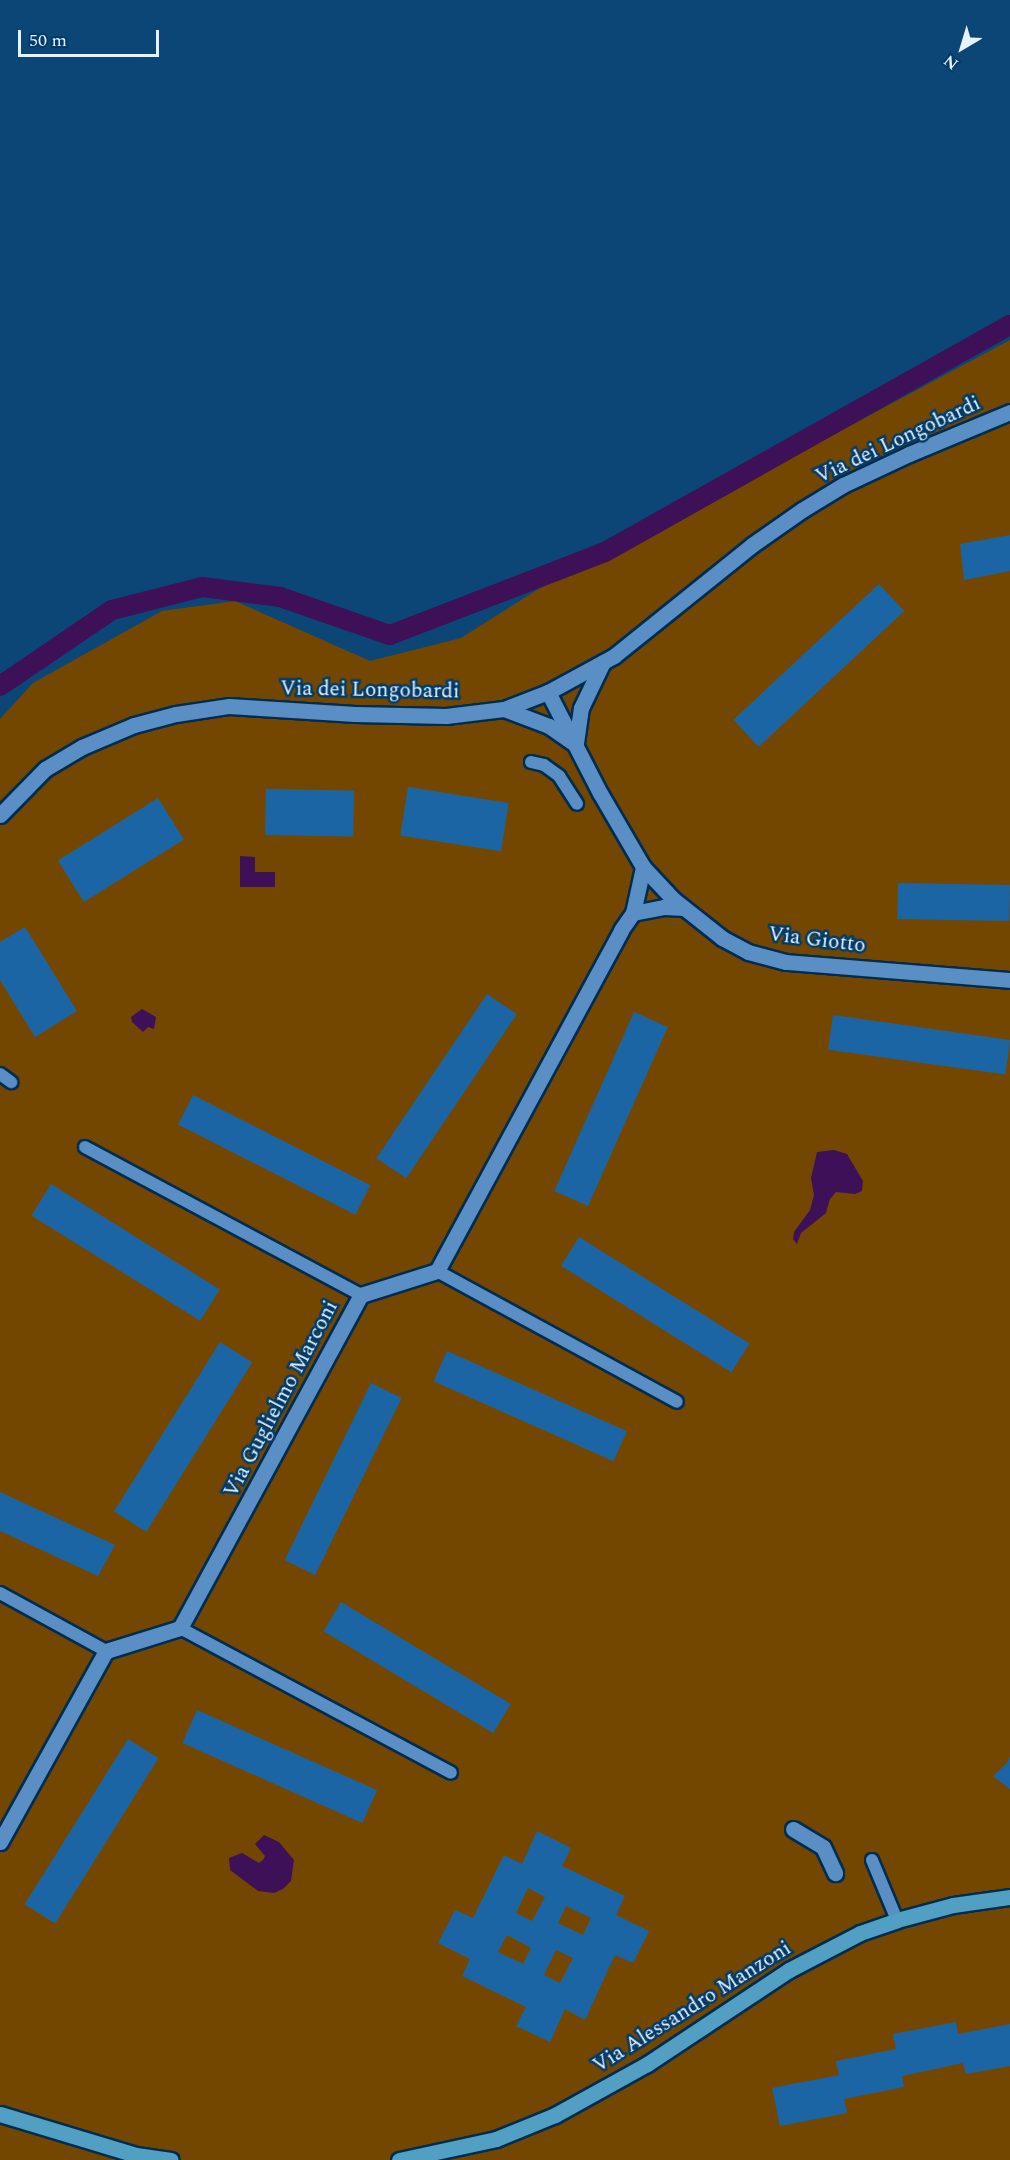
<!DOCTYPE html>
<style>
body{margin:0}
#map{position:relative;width:1010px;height:2160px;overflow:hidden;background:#0c4676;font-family:Spectral,serif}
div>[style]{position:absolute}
.green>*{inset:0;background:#744700}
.water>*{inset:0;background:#3e1058}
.canal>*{height:20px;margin:-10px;padding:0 10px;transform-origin:10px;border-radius:10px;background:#3e1058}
.building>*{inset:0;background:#1c65a4;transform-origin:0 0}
.roads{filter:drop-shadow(2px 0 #012c50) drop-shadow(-2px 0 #012c50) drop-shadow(0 2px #012c50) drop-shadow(0 -2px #012c50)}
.lane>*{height:12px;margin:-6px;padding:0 6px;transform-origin:6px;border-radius:6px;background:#5a8fc5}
.street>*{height:15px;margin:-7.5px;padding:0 7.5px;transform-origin:7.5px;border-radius:7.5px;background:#5a8fc5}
.secondary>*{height:15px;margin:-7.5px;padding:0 7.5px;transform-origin:7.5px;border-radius:7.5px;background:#519fc3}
span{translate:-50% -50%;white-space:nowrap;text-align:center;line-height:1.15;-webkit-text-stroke:5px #003b6a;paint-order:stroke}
.street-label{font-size:21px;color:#e7f2fe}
.north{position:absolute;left:932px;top:18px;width:60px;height:60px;-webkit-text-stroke:4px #003b6a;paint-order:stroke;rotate:218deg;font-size:16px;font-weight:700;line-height:24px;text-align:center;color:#e7f2fe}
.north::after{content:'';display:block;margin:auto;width:21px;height:27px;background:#e7f2fe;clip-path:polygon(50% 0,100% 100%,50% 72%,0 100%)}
.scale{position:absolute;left:18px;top:30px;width:141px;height:27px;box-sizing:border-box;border:3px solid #e7f2fe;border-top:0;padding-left:8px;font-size:18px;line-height:21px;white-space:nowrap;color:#e7f2fe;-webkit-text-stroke:4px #003b6a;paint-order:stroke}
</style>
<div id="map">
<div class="green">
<i style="clip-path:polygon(1010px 340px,1010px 2160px,0 2160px,0 719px,33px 683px,162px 611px,235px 601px,370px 661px,461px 638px,556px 578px,665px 525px)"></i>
</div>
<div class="water">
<i style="clip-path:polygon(240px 856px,255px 857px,255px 872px,275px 872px,275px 887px,240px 887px)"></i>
<i style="clip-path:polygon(142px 1009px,156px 1017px,154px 1029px,148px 1027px,143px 1032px,132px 1022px,131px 1017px)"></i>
<i style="clip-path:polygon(834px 1150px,847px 1154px,863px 1181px,862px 1191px,855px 1194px,836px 1192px,830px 1199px,826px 1213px,801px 1233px,797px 1244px,793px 1239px,794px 1232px,810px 1210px,814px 1195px,811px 1178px,817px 1152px)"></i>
<i style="clip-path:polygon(264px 1835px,279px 1842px,294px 1860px,291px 1881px,283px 1889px,274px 1893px,258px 1891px,230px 1870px,229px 1858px,242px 1853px,259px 1863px,263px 1860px,265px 1856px,255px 1844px)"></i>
</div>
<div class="canal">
<i style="left:0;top:686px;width:135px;rotate:-34.2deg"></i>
<i style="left:112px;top:610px;width:93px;rotate:-14.3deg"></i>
<i style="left:202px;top:587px;width:79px;rotate:7.3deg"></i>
<i style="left:280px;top:597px;width:116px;rotate:19.1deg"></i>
<i style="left:390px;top:635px;width:230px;rotate:-21.1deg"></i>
<i style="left:605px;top:552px;width:464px;rotate:-29.3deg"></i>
</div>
<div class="building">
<i style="clip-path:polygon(1010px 535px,1010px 571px,964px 580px,960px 544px)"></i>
<i style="left:879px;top:584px;width:37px;height:199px;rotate:47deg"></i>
<i style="left:408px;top:787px;width:102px;height:49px;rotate:9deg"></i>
<i style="left:266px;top:789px;width:88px;height:46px;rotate:1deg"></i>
<i style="left:158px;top:798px;width:49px;height:118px;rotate:58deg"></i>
<i style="left:898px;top:883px;width:112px;height:36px;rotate:1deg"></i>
<i style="clip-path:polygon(25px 927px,77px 1011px,35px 1037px,0 980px,0 942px)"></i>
<i style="left:487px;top:994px;width:36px;height:198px;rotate:34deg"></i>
<i style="left:634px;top:1012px;width:37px;height:196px;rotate:24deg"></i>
<i style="left:833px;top:1015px;width:179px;height:35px;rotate:8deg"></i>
<i style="left:193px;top:1095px;width:199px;height:33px;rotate:27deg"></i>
<i style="left:51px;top:1184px;width:199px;height:37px;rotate:32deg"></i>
<i style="left:579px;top:1237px;width:201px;height:34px;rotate:32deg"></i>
<i style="left:220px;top:1342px;width:38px;height:200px;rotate:32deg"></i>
<i style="left:447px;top:1351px;width:197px;height:33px;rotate:24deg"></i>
<i style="left:371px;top:1383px;width:34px;height:197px;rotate:26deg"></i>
<i style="clip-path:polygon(0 1492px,115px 1545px,98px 1576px,0 1531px)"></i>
<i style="left:341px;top:1602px;width:198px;height:34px;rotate:31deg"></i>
<i style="left:197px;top:1710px;width:197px;height:36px;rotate:24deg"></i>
<i style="left:128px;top:1739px;width:36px;height:195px;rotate:32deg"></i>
<i style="clip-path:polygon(1010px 1756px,1010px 1789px,993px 1776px,1007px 1763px)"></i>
<i style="clip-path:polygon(evenodd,537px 1831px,571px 1848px,562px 1866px,625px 1896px,616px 1915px,649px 1931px,633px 1963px,615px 1955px,585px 2020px,565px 2009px,550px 2042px,516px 2026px,526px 2007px,462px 1976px,470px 1959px,438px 1943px,455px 1910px,473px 1918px,504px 1855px,522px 1864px,537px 1831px,528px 1888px,545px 1897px,532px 1921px,516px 1913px,528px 1888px,537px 1831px,566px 1906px,591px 1918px,583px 1935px,558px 1923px,566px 1906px,537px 1831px,507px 1935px,531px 1948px,523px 1964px,498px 1952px,507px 1935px,537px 1831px,556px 1950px,573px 1958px,560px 1983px,544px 1975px,556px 1950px)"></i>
<i style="clip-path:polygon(956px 2022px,958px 2034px,1010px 2024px,1010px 2066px,966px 2074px,963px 2063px,902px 2076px,904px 2087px,844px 2099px,847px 2113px,780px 2126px,772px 2088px,839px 2075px,836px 2061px,896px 2049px,893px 2034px)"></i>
</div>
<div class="roads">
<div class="lane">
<i style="left:531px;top:762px;width:13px;rotate:13deg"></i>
<i style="left:544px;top:765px;width:19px;rotate:36deg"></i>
<i style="left:559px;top:776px;width:33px;rotate:57deg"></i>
<i style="left:0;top:1074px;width:14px;rotate:36deg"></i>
<i style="left:85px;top:1147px;width:313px;rotate:28.2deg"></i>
<i style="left:437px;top:1271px;width:273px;rotate:28.6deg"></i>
<i style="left:0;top:1593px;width:121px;rotate:28.7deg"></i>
<i style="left:180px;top:1628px;width:307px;rotate:28.1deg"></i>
<i style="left:872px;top:1860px;width:65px;rotate:67.4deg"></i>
</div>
<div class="street">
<i style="left:548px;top:692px;width:114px;rotate:62.8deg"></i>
<i style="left:600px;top:793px;width:86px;rotate:59.8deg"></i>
<i style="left:643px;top:867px;width:44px;rotate:46.8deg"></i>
<i style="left:673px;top:899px;width:63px;rotate:38.5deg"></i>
<i style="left:722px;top:938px;width:30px;rotate:28deg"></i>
<i style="left:748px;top:952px;width:39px;rotate:15deg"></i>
<i style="left:786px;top:962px;width:225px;rotate:4.6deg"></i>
<i style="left:504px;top:709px;width:48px;rotate:20.7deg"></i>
<i style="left:549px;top:726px;width:28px;rotate:35deg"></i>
<i style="left:576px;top:743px;width:35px;rotate:-82deg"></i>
<i style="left:581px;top:708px;width:51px;rotate:-64.4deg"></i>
<i style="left:0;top:815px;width:64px;rotate:-45.6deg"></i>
<i style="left:45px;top:769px;width:43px;rotate:-30.7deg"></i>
<i style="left:82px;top:747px;width:56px;rotate:-22.9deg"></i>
<i style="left:134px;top:725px;width:43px;rotate:-14.7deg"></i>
<i style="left:176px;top:714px;width:54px;rotate:-8.6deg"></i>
<i style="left:229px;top:706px;width:126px;rotate:3.6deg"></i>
<i style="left:355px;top:714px;width:91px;rotate:1.3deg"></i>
<i style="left:446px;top:716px;width:58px;rotate:-6.9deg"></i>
<i style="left:504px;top:709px;width:47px;rotate:-21.1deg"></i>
<i style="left:548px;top:692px;width:75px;rotate:-28.6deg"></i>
<i style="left:614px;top:656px;width:177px;rotate:-38.8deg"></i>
<i style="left:752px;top:545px;width:61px;rotate:-35deg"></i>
<i style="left:802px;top:510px;width:48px;rotate:-31.4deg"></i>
<i style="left:843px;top:485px;width:73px;rotate:-25.2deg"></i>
<i style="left:909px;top:454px;width:109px;rotate:-22.6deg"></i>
<i style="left:633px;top:913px;width:32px;rotate:-11deg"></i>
<i style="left:664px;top:907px;width:20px;rotate:3deg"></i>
<i style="left:793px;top:1829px;width:35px;rotate:31deg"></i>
<i style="left:823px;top:1847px;width:29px;rotate:65deg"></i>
<i style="left:0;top:1842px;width:218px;rotate:-61deg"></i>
<i style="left:106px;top:1651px;width:77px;rotate:-17.3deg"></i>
<i style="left:180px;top:1628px;width:379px;rotate:-61.5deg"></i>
<i style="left:361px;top:1295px;width:80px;rotate:-17.5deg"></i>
<i style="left:437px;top:1271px;width:387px;rotate:-61.6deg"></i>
<i style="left:621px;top:930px;width:21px;rotate:-55deg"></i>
<i style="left:633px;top:913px;width:47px;rotate:-77.7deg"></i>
</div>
<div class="secondary">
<i style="left:0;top:2114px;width:142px;rotate:16.8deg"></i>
<i style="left:136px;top:2155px;width:35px;rotate:8deg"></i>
<i style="left:399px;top:2160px;width:99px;rotate:-12.2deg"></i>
<i style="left:496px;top:2139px;width:64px;rotate:-22.1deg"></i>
<i style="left:555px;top:2115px;width:105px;rotate:-29deg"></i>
<i style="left:647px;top:2064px;width:170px;rotate:-33.5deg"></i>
<i style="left:789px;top:1970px;width:80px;rotate:-27.5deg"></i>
<i style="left:860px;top:1933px;width:39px;rotate:-19deg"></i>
<i style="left:897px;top:1920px;width:58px;rotate:-15deg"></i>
<i style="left:953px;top:1905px;width:58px;rotate:-8deg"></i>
</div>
</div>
<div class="street-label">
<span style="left:898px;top:440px;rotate:-25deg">Via dei Longobardi</span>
<span style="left:370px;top:690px;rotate:1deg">Via dei Longobardi</span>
<span style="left:817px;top:940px;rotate:7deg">Via Giotto</span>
<span style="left:281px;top:1399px;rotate:-62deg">Via Guglielmo Marconi</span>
<span style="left:692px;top:2007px;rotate:-32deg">Via Alessandro Manzoni</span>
</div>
<div class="north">N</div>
<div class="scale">50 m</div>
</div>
